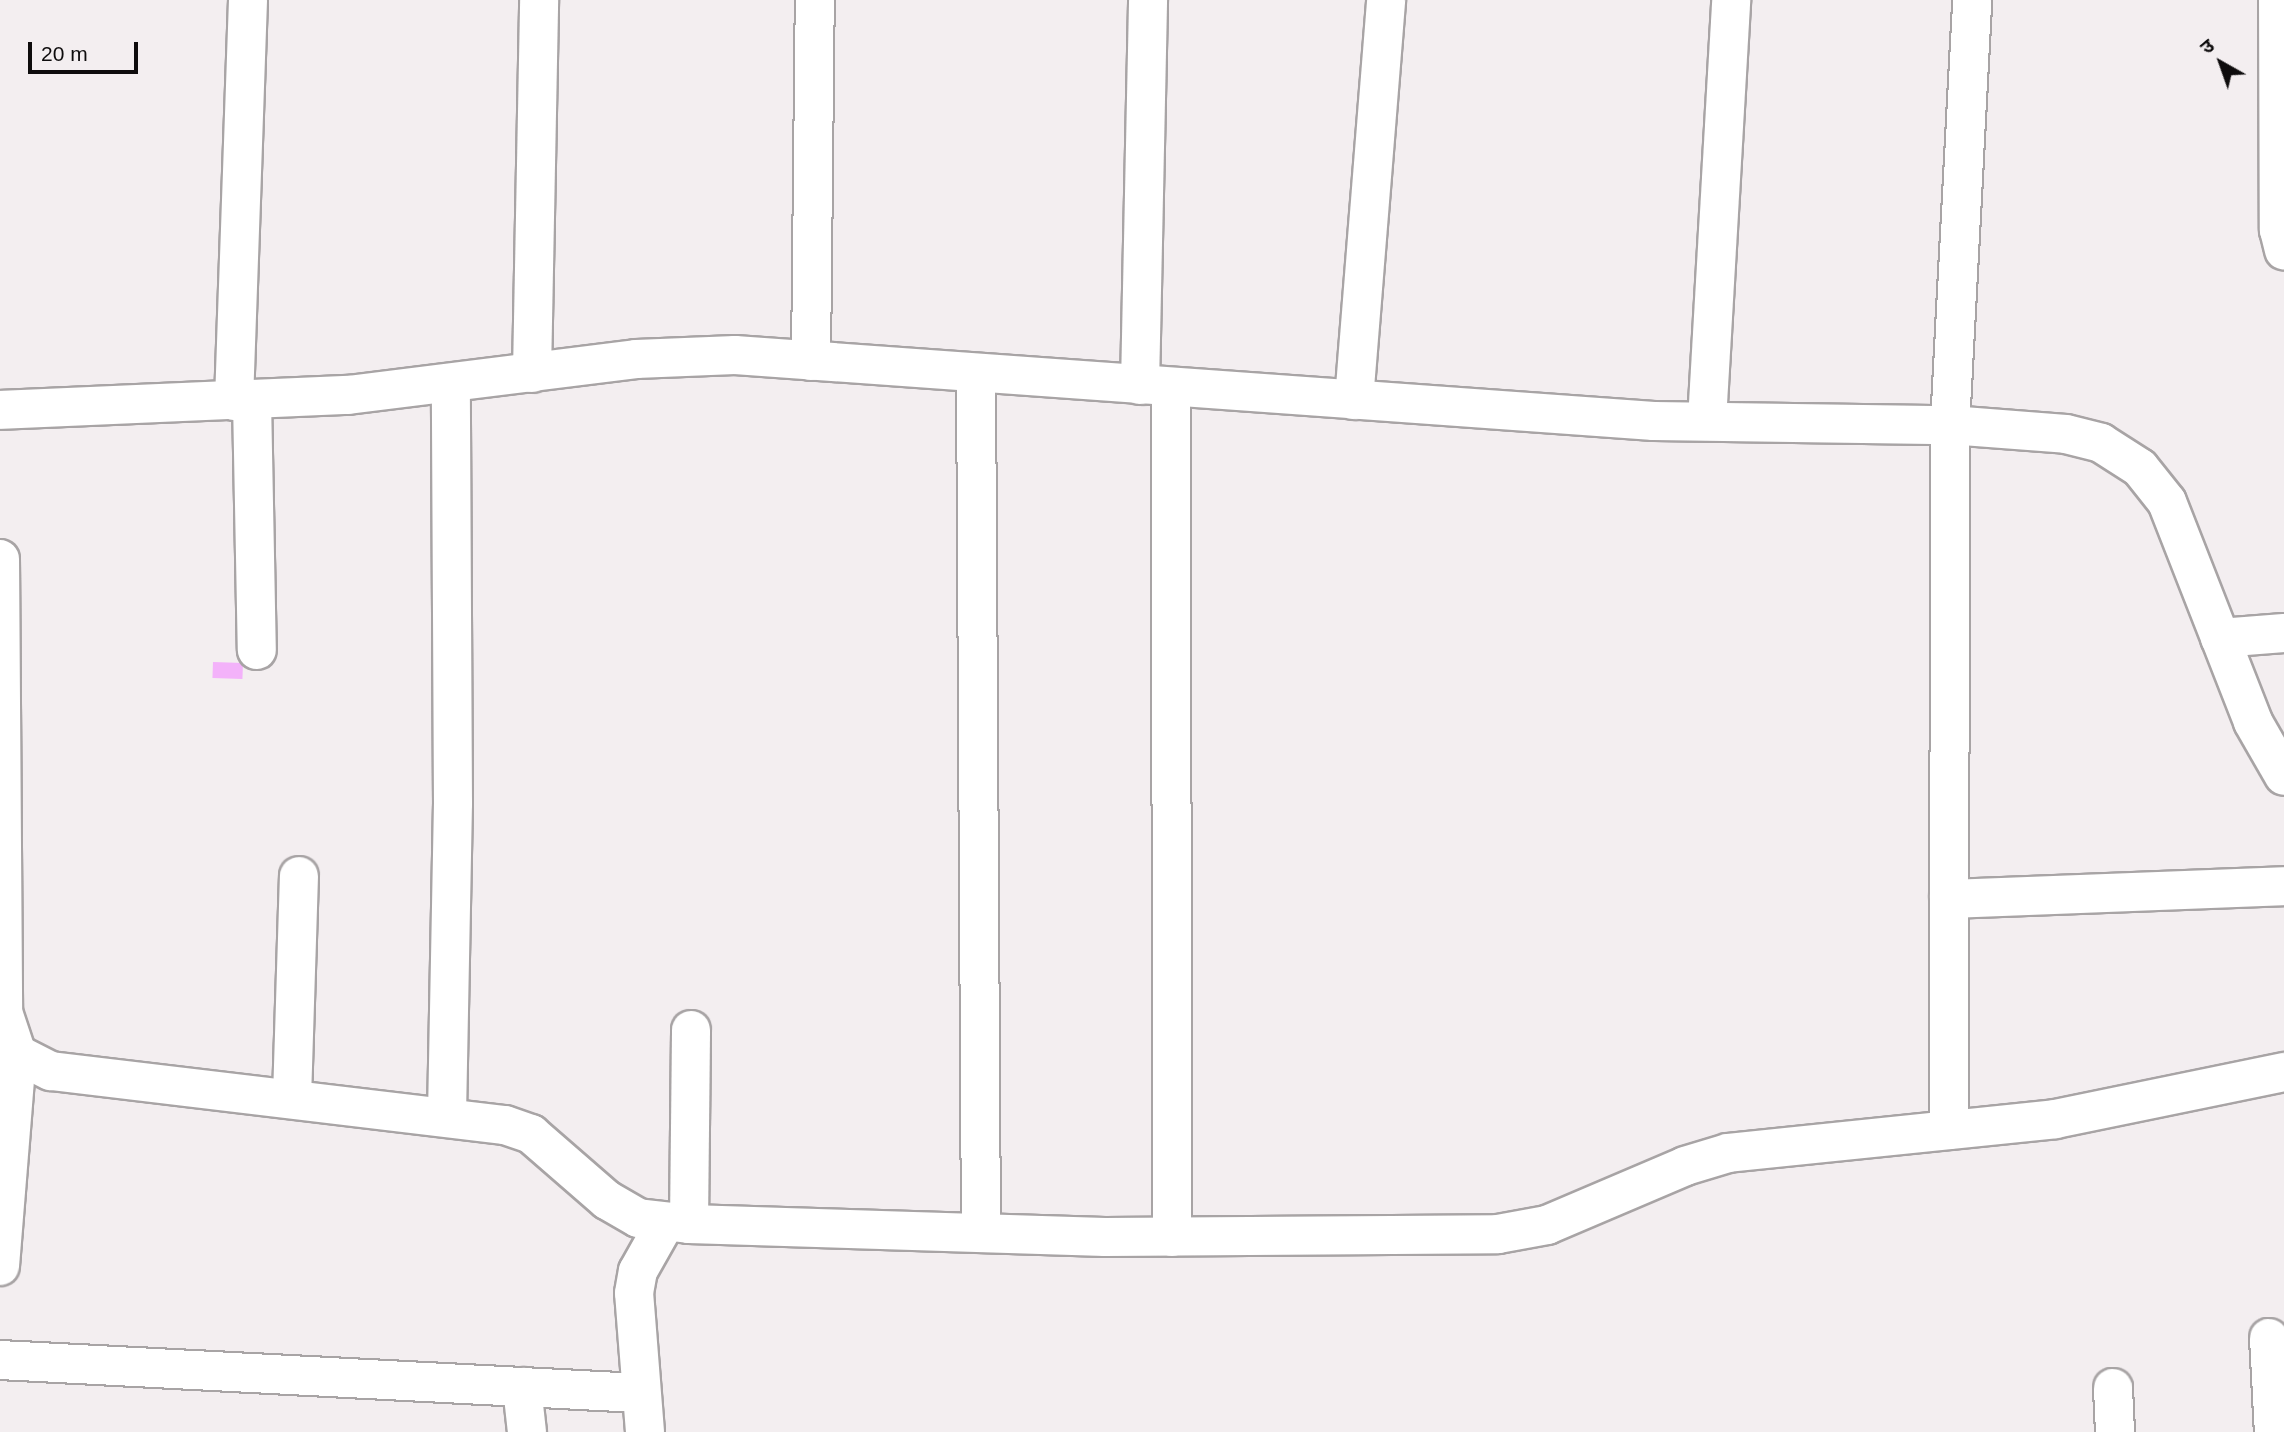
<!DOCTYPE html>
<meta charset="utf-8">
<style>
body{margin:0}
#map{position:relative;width:2284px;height:1432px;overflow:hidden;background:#f3eef0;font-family:Helvetica,"Noto Sans Devanagari",sans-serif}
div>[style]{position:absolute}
.building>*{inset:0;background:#f3b2fa;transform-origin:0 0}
.roads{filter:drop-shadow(2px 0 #a8a4a5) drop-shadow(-2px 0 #a8a4a5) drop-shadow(0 2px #a8a4a5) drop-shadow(0 -2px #a8a4a5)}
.minor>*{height:38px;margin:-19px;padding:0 19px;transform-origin:19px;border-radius:19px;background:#fff}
span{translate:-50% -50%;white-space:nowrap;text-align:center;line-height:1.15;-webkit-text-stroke:7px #f3eef0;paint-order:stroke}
.north{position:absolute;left:2186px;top:28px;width:70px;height:70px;-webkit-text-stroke:5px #f3eef0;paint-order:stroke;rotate:320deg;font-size:19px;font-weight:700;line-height:28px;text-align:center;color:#0e0c0d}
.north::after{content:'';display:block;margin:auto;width:24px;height:32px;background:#0e0c0d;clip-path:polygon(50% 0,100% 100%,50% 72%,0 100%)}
.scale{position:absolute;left:28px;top:42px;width:110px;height:32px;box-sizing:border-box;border:4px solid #0e0c0d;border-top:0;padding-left:9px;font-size:21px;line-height:24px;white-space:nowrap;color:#0e0c0d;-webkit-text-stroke:5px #f3eef0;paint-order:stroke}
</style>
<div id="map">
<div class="building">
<i style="left:213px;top:662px;width:30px;height:16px;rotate:2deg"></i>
</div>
<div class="roads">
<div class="minor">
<i style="left:2278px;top:0;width:230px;rotate:89.8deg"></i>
<i style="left:2279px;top:230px;width:21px;rotate:76deg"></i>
<i style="left:811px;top:361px;width:361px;rotate:-89.4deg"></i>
<i style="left:532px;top:373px;width:373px;rotate:-88.9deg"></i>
<i style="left:976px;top:374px;width:859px;rotate:89.67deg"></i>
<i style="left:1140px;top:385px;width:385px;rotate:-88.8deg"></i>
<i style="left:1171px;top:387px;width:850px;rotate:89.93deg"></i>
<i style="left:252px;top:400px;width:250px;rotate:88.9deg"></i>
<i style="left:1354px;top:400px;width:401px;rotate:-85.4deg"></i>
<i style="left:234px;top:401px;width:401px;rotate:-88deg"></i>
<i style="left:0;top:410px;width:348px;rotate:-2.5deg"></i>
<i style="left:348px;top:395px;width:290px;rotate:-7.1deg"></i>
<i style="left:636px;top:359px;width:99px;rotate:-2.3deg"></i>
<i style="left:735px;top:355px;width:921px;rotate:4.11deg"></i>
<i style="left:1654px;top:421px;width:296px;rotate:0.8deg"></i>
<i style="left:1950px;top:425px;width:116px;rotate:4.4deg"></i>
<i style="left:2066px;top:434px;width:36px;rotate:14deg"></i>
<i style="left:2101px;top:443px;width:46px;rotate:32.7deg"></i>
<i style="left:2140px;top:468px;width:43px;rotate:51.5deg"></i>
<i style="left:2167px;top:502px;width:236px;rotate:68.6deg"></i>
<i style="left:2253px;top:722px;width:62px;rotate:60.1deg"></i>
<i style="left:1707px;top:421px;width:422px;rotate:-86.7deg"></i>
<i style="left:0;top:559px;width:453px;rotate:89.6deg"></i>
<i style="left:3px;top:1012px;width:44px;rotate:71.6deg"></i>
<i style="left:17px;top:1054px;width:38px;rotate:27deg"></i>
<i style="left:51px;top:1071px;width:457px;rotate:6.8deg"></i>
<i style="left:505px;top:1125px;width:28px;rotate:19deg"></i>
<i style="left:531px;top:1134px;width:101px;rotate:41deg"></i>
<i style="left:607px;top:1200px;width:36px;rotate:30deg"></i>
<i style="left:638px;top:1218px;width:51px;rotate:6.7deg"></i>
<i style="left:689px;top:1224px;width:416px;rotate:1.8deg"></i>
<i style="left:1105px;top:1237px;width:393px;rotate:-0.4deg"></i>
<i style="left:1498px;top:1234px;width:50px;rotate:-10.4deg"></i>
<i style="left:1547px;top:1225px;width:150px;rotate:-23.1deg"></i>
<i style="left:1685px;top:1166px;width:45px;rotate:-16.8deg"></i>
<i style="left:1728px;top:1153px;width:329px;rotate:-5.9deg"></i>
<i style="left:2055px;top:1119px;width:234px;rotate:-11.6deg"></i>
<i style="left:2220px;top:638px;width:64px;rotate:-4.5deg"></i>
<i style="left:1949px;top:899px;width:335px;rotate:-2.2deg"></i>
<i style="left:292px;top:1098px;width:222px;rotate:-88.2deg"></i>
<i style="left:447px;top:1115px;width:312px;rotate:-88.9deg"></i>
<i style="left:453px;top:803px;width:420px;rotate:-90.3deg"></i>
<i style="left:1949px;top:1130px;width:705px;rotate:-89.92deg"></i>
<i style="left:1950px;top:425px;width:426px;rotate:-87deg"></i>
<i style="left:689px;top:1224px;width:194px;rotate:-89.4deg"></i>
<i style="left:0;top:1266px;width:213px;rotate:-85.4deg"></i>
<i style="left:2269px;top:1338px;width:94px;rotate:87deg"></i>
<i style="left:0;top:1360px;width:640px;rotate:2.96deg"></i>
<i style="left:522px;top:1387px;width:45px;rotate:83.7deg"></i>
<i style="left:2113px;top:1388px;width:44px;rotate:87.4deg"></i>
<i style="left:645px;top:1432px;width:139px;rotate:-94.5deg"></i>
<i style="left:634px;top:1293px;width:22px;rotate:-80deg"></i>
<i style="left:638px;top:1271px;width:55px;rotate:-60.6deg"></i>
</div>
</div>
<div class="north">उ</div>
<div class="scale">20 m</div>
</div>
